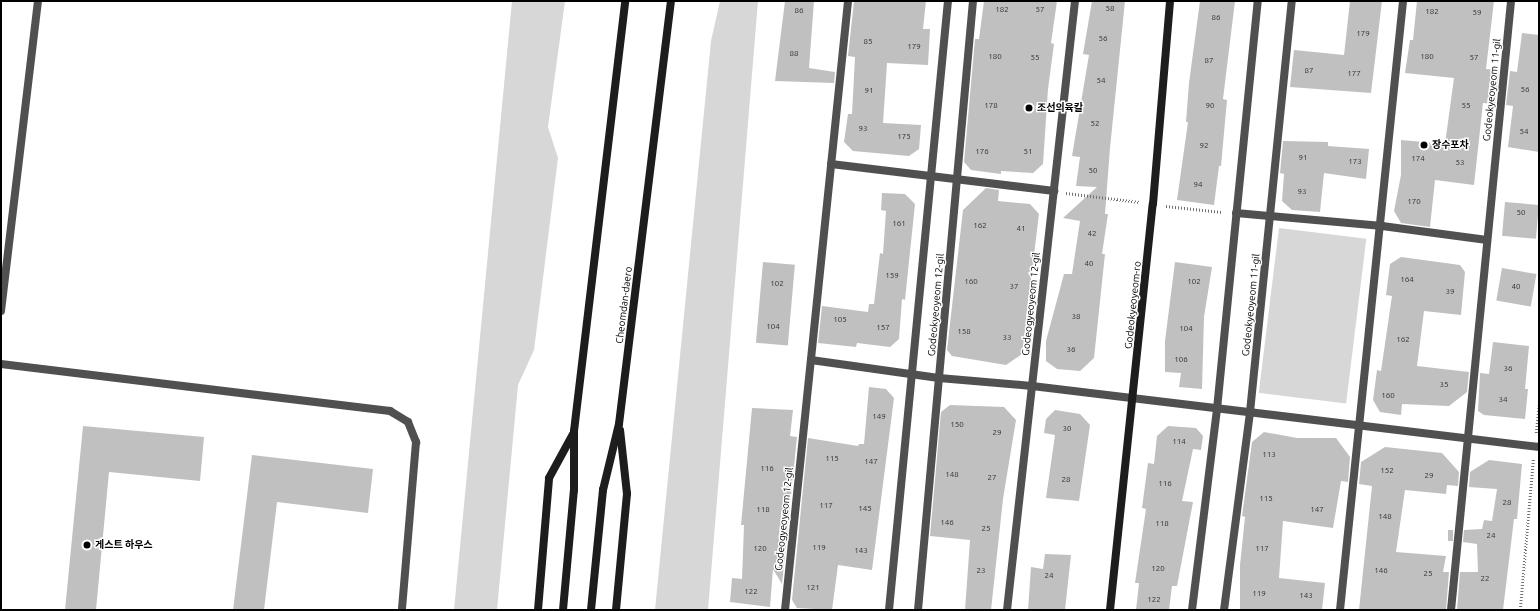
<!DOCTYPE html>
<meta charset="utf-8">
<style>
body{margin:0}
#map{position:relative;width:1540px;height:611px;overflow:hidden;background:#fff;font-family:Ubuntu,"Noto Sans KR",sans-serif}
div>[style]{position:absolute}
.green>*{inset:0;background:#d7d7d7;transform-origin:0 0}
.building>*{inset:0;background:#c0c0c0;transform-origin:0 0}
.path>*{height:2.5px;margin-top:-1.25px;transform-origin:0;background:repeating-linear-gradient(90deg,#727272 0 1px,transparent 0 3px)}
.street>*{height:8px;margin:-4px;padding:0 4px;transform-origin:4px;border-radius:4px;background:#505050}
.secondary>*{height:8px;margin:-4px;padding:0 4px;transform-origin:4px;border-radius:4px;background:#1d1d1d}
.dots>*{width:11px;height:11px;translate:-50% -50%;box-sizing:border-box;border:2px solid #fff;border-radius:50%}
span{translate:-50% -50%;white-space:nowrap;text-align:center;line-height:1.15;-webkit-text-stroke:3px #fff;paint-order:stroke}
.number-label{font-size:8px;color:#303030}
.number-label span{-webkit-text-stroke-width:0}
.street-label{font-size:10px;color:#000}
.poi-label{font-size:10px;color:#000;font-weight:700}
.left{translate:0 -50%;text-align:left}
.frame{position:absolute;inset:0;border:2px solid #000;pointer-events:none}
</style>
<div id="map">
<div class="green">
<i style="clip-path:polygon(512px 1px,565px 1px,548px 127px,558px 158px,534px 350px,518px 385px,497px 610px,454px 610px)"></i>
<i style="clip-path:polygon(720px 1px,758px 1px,708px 610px,655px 610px,711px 41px)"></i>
<i style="left:1279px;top:228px;width:88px;height:166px;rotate:7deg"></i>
</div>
<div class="building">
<i style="clip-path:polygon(785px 1px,814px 1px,809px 68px,835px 72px,834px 83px,775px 81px)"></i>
<i style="clip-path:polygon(854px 1px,926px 1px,923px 29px,930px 29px,928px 65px,887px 63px,883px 123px,921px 125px,919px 149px,909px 156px,853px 151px,844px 142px,848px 114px,852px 114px,855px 57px,848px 56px)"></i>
<i style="clip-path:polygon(984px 1px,1057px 1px,1051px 43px,1054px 44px,1048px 89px,1043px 164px,1033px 173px,1001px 171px,1001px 174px,971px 170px,964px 162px,975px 39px,979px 39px)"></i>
<i style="clip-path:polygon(1092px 1px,1125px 1px,1110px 148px,1105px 214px,1108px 214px,1102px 254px,1105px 254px,1094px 358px,1080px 371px,1057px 369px,1046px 361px,1046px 341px,1064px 274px,1072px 274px,1080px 221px,1063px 218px,1097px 187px,1076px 186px,1080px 157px,1072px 156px,1089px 55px,1083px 54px)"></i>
<i style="clip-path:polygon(1200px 1px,1235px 1px,1223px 99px,1227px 100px,1221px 166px,1219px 166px,1214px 205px,1177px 200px,1188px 122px,1186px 122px,1189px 83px)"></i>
<i style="clip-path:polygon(1350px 1px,1382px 1px,1371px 93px,1290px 87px,1294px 50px,1344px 55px)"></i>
<i style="clip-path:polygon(1417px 1px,1494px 1px,1486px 69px,1499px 70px,1495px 104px,1483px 103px,1474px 185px,1435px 180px,1430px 227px,1401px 223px,1394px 211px,1401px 175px,1401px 140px,1445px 144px,1454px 78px,1405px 73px,1410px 40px,1413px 40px)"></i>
<i style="clip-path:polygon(1522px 33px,1539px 35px,1539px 152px,1508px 147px,1513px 106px,1506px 105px,1510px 71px,1517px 72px)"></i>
<i style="clip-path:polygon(1283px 141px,1328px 142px,1328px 146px,1369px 149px,1366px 179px,1324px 173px,1320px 212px,1292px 210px,1282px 201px,1284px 174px,1280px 173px)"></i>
<i style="clip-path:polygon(986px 188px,999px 190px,998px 201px,1030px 204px,1039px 214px,1022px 354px,1006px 365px,952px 356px,947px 350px,963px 210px)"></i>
<i style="clip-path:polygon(882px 193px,905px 194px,915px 204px,905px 300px,902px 299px,899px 339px,890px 347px,857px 343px,856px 347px,818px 343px,822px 306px,868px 312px,869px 304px,874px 304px,880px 253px,883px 254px,886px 211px,881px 210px)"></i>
<i style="left:1505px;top:202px;width:34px;height:34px;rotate:5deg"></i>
<i style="clip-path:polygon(1401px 257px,1460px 265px,1465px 272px,1461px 315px,1424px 311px,1417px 366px,1469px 372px,1467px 392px,1449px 406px,1402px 404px,1401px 415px,1380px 412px,1373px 400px,1377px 370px,1381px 371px,1392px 296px,1386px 295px,1390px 264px)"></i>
<i style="left:763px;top:262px;width:32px;height:81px;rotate:5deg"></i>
<i style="clip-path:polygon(1175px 262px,1212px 267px,1204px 317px,1202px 389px,1179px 387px,1181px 373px,1165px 372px,1165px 341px)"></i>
<i style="left:1502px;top:268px;width:35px;height:33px;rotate:10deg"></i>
<i style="clip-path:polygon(1493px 342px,1529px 346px,1525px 389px,1528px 389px,1525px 419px,1484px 415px,1478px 411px,1480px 373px,1489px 374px)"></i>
<i style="clip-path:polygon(869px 387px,886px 389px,894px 398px,872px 570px,838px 565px,832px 610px,797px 608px,792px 600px,808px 438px,858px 446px,859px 444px,864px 444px)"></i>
<i style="clip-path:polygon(950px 405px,1004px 407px,1016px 420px,1003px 499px,991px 610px,965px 610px,970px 540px,930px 536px,941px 412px)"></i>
<i style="clip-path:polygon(752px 408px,793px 410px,790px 436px,797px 437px,782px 584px,773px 569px,770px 607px,730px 602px,732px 578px,742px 579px,744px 525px,741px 525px)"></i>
<i style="clip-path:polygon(1055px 410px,1080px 414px,1090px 425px,1079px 501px,1046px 498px,1055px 435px,1044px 433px,1046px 419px)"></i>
<i style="clip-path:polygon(83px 426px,204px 437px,200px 481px,109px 472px,96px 610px,65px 610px)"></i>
<i style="clip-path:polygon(1168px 426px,1196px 428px,1203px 436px,1201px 450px,1193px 449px,1182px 501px,1193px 502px,1177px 586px,1172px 586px,1169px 610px,1136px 610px,1139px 583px,1135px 583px,1146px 509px,1142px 508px,1148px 463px,1154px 464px,1157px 436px)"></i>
<i style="clip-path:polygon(1264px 432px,1297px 438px,1336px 438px,1350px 457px,1348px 482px,1341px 481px,1333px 528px,1283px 521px,1279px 578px,1325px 583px,1322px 610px,1240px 609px,1240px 565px,1245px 517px,1242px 516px,1252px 442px)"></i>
<i style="clip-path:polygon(1385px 447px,1442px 453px,1459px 472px,1458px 486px,1447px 485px,1446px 494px,1405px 490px,1396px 552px,1446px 556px,1443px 572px,1449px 572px,1446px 610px,1359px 610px,1372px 486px,1359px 484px,1361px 462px)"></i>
<i style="clip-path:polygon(252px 455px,373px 469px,368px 513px,277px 502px,264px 610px,233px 610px)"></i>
<i style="clip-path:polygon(1489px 460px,1522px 464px,1517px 519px,1514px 519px,1503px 610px,1457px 610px,1460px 572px,1478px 572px,1477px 544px,1463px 542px,1464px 530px,1482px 529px,1484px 520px,1492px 521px,1497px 489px,1469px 487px,1470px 472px)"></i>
<i style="left:1448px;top:530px;width:5px;height:11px"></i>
<i style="clip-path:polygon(1045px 554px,1071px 555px,1065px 610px,1028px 610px,1031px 567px,1043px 569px)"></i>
</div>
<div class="path">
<i style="left:1066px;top:193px;width:74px;rotate:7deg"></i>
<i style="left:1166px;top:206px;width:56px;rotate:6.1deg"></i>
<i style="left:1536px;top:433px;width:29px;rotate:-84deg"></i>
<i style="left:1520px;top:610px;width:151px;rotate:-85deg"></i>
</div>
<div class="street">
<i style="left:831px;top:164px;width:225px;rotate:6.9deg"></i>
<i style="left:1236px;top:213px;width:147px;rotate:5.1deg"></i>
<i style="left:1382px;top:226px;width:106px;rotate:7.6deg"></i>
<i style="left:1px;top:311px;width:312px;rotate:-83.2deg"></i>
<i style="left:811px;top:360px;width:129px;rotate:8deg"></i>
<i style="left:939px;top:378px;width:93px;rotate:4.9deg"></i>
<i style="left:1032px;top:386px;width:511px;rotate:6.86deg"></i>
<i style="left:1px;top:364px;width:392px;rotate:6.9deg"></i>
<i style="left:390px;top:411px;width:21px;rotate:31deg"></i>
<i style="left:408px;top:422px;width:22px;rotate:68deg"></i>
<i style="left:416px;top:442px;width:169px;rotate:94.8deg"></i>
<i style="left:785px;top:610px;width:612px;rotate:-84.09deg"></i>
<i style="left:889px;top:610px;width:612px;rotate:-84.47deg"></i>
<i style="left:918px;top:610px;width:611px;rotate:-84.84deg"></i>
<i style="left:1007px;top:610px;width:613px;rotate:-83.63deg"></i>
<i style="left:1192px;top:610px;width:203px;rotate:-82.9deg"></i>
<i style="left:1217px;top:409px;width:410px;rotate:-84.3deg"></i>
<i style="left:1224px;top:610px;width:200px;rotate:-82.5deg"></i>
<i style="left:1250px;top:412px;width:413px;rotate:-84.2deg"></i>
<i style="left:1340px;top:610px;width:612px;rotate:-84.09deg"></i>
<i style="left:1451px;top:610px;width:612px;rotate:-84.37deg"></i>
</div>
<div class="secondary">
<i style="left:538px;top:610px;width:132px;rotate:-85.2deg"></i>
<i style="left:549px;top:478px;width:50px;rotate:-61.4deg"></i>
<i style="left:563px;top:610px;width:121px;rotate:-84.8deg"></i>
<i style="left:574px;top:490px;width:59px;rotate:-90deg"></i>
<i style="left:574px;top:431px;width:433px;rotate:-83.2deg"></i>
<i style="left:591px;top:610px;width:121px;rotate:-84.3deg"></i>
<i style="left:603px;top:490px;width:68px;rotate:-76.4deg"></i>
<i style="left:619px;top:424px;width:426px;rotate:-83deg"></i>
<i style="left:616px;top:610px;width:117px;rotate:-84.6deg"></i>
<i style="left:627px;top:494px;width:64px;rotate:-96.2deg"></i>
<i style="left:1110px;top:610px;width:408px;rotate:-84deg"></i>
<i style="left:1153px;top:204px;width:204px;rotate:-85.2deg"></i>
</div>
<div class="dots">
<i style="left:1029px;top:108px;background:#000"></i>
<i style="left:1424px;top:145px;background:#000"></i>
<i style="left:87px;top:545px;background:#000"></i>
</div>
<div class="number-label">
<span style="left:1110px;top:9px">58</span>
<span style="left:1002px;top:10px">182</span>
<span style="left:1040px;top:10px">57</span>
<span style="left:799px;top:11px">86</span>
<span style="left:1432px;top:12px">182</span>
<span style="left:1477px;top:13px">59</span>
<span style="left:1216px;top:18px">86</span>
<span style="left:1363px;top:34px">179</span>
<span style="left:1103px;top:39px">56</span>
<span style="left:868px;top:42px">85</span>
<span style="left:914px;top:47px">179</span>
<span style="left:794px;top:54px">88</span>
<span style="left:995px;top:57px">180</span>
<span style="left:1427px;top:57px">180</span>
<span style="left:1035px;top:58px">55</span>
<span style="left:1474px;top:58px">57</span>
<span style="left:1209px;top:61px">87</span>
<span style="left:1309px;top:71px">87</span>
<span style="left:1354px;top:74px">177</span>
<span style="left:1101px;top:81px">54</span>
<span style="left:1525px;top:90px">56</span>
<span style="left:869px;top:91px">91</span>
<span style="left:991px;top:106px">178</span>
<span style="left:1210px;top:106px">90</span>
<span style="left:1466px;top:106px">55</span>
<span style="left:1095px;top:124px">52</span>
<span style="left:863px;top:129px">93</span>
<span style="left:1524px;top:132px">54</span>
<span style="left:904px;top:137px">175</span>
<span style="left:1204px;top:146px">92</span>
<span style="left:982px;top:152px">176</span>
<span style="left:1028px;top:152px">51</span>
<span style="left:1303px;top:158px">91</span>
<span style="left:1418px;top:159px">174</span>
<span style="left:1355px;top:162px">173</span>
<span style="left:1460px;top:163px">53</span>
<span style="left:1093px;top:171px">50</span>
<span style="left:1198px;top:185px">94</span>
<span style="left:1302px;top:192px">93</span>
<span style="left:1414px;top:202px">170</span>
<span style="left:1521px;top:213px">50</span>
<span style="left:899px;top:224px">161</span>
<span style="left:980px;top:226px">162</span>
<span style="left:1021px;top:229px">41</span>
<span style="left:1092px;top:234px">42</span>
<span style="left:1089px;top:264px">40</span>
<span style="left:892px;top:276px">159</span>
<span style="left:1407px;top:280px">164</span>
<span style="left:971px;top:282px">160</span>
<span style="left:1194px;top:282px">102</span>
<span style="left:777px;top:284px">102</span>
<span style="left:1014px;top:287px">37</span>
<span style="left:1516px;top:287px">40</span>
<span style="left:1450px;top:292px">39</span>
<span style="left:1076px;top:317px">38</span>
<span style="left:840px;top:320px">105</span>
<span style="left:773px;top:327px">104</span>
<span style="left:883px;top:328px">157</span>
<span style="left:1186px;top:329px">104</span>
<span style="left:964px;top:332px">158</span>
<span style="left:1007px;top:338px">33</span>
<span style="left:1403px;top:340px">162</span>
<span style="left:1071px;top:350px">36</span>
<span style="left:1181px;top:360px">106</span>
<span style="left:1508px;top:369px">36</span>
<span style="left:1444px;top:385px">35</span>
<span style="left:1388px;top:396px">160</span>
<span style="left:1503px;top:400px">34</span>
<span style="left:879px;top:417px">149</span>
<span style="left:957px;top:425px">150</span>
<span style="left:1067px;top:429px">30</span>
<span style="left:997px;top:433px">29</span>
<span style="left:1179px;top:442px">114</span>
<span style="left:1269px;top:455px">113</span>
<span style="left:832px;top:459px">115</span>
<span style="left:871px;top:462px">147</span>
<span style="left:767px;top:469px">116</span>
<span style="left:1387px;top:471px">152</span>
<span style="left:952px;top:475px">148</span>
<span style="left:1429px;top:476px">29</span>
<span style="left:992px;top:478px">27</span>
<span style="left:1066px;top:480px">28</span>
<span style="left:1165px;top:484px">116</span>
<span style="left:1266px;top:499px">115</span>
<span style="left:1507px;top:503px">28</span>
<span style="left:826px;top:506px">117</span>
<span style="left:865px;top:509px">145</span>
<span style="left:763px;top:510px">118</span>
<span style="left:1317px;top:510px">147</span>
<span style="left:1385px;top:517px">148</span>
<span style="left:947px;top:523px">146</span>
<span style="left:1162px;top:524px">118</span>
<span style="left:986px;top:529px">25</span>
<span style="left:1491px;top:536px">24</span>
<span style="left:819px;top:548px">119</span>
<span style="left:760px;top:549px">120</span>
<span style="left:1262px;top:549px">117</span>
<span style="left:861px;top:551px">143</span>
<span style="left:1158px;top:569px">120</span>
<span style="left:981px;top:571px">23</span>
<span style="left:1381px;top:571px">146</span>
<span style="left:1428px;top:574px">25</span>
<span style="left:1049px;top:576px">24</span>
<span style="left:1485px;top:579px">22</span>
<span style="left:813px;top:588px">121</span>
<span style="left:751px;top:592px">122</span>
<span style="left:1259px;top:594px">119</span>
<span style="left:1306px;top:596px">143</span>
<span style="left:1154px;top:600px">122</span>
</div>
<div class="street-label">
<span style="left:1492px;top:90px;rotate:-84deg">Godeokyeoyeom 11-gil</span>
<span style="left:1031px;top:304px;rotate:-84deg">Godeogyeoyeom 12-gil</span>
<span style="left:624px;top:305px;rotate:-83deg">Cheomdan-daero</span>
<span style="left:936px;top:305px;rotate:-85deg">Godeokyeoyeom 12-gil</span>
<span style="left:1133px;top:305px;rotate:-84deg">Godeokyeoyeom-ro</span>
<span style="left:1251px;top:305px;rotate:-84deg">Godeokyeoyeom 11-gil</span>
<span style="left:784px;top:519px;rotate:-84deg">Godeogyeoyeom 12-gil</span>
</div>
<div class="poi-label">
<span class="left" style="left:1037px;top:108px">조선의육칼</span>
<span class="left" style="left:1432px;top:145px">장수포차</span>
<span class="left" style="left:95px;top:545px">게스트 하우스</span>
</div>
<div class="frame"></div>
</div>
